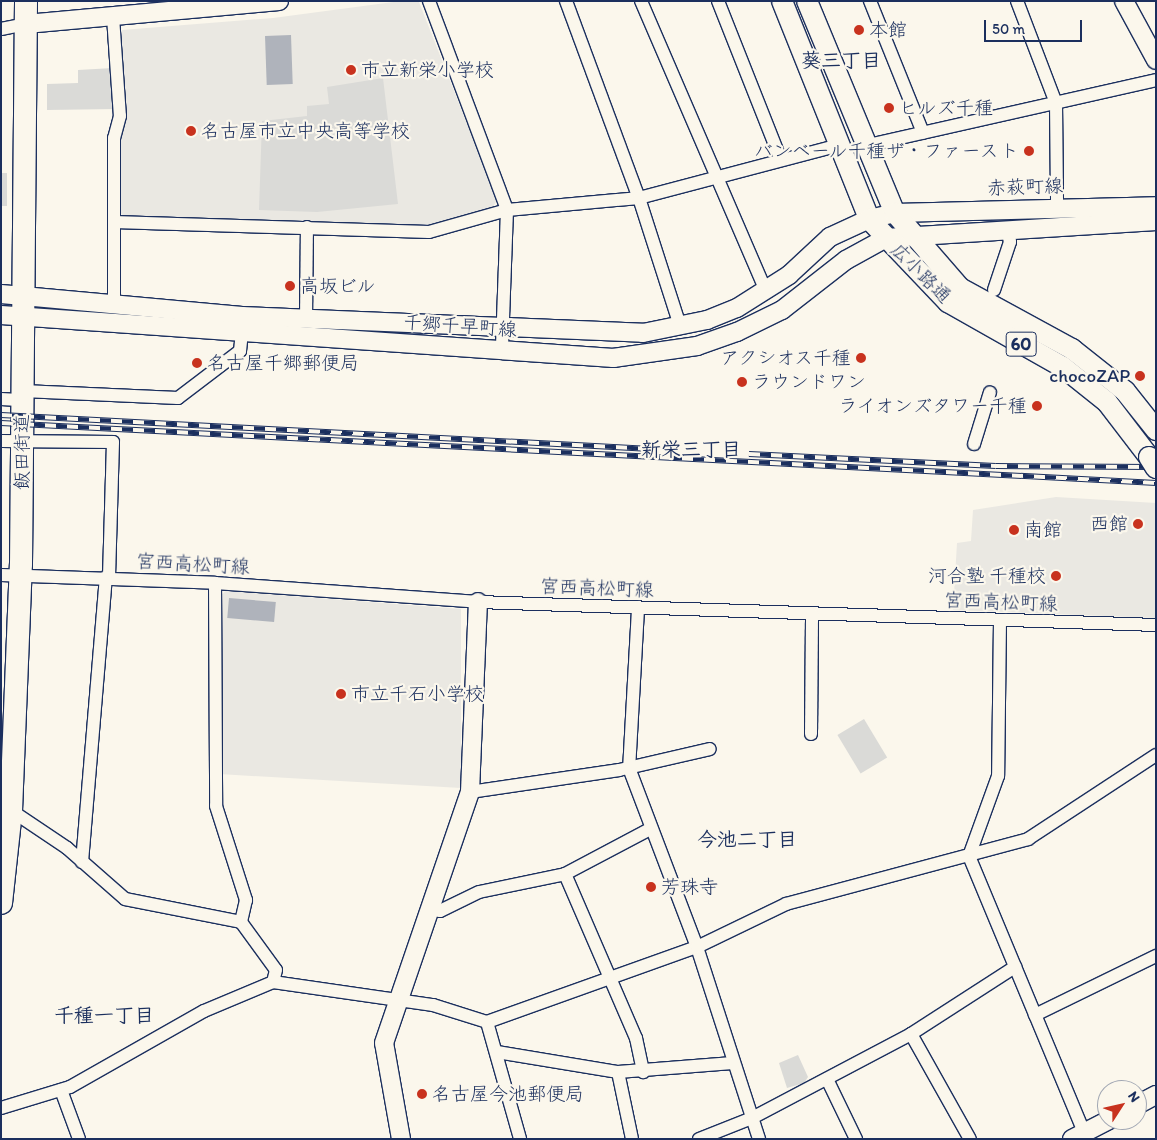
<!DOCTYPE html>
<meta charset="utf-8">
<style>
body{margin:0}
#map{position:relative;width:1157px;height:1140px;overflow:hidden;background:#fbf7ec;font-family:Itim,"Klee One",sans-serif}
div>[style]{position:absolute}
.built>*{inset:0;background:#eae8e2}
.green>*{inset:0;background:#dadad7;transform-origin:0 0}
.water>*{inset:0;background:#afb3bb;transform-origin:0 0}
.roads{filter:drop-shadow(1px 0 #1b2f5e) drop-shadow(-1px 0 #1b2f5e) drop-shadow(0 1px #1b2f5e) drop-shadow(0 -1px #1b2f5e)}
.street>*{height:12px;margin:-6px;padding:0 6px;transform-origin:6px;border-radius:6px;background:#fbf7ec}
.secondary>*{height:18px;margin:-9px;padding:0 9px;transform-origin:9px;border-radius:9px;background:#fbf7ec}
.primary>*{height:20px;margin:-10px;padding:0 10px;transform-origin:10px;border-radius:10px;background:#fbf7ec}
.highway>*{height:22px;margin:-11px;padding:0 11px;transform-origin:11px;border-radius:11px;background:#fbf7ec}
.rail>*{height:5.5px;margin-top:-2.75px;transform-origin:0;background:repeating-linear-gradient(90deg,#fbf7ec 0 11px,#1b2f5e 0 22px);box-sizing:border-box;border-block:1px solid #1b2f5e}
.bridges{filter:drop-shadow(1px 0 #1b2f5e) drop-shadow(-1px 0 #1b2f5e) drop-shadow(0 1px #1b2f5e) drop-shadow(0 -1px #1b2f5e)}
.primary-bridge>*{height:20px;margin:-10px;padding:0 10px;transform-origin:10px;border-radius:10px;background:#fbf7ec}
.dots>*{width:14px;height:14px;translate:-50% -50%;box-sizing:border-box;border:2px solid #fbf7ec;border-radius:50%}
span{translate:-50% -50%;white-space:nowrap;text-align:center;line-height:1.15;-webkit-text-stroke:4.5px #fbf7ec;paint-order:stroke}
.shield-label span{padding:1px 4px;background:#fbf7ec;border:1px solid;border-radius:4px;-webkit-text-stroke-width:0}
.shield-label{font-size:18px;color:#1b2f5e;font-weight:700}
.poi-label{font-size:19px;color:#1b2f5e}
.left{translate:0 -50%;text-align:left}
.right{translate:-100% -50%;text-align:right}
.street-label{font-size:19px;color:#1b2f5e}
.neighbourhood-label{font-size:20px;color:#1b2f5e;font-weight:700}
.frame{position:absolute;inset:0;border:2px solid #1b2f5e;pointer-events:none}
.north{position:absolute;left:1097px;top:1080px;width:50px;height:50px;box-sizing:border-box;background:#fbf7ec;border:1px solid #a1a7b3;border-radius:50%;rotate:55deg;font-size:14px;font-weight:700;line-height:20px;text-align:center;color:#1b2f5e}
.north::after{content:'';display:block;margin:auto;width:18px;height:22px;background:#c8321e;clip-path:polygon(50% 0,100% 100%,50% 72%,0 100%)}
.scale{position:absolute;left:984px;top:20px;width:98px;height:22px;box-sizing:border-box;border:2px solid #1b2f5e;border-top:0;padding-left:6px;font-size:15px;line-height:18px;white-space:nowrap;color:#1b2f5e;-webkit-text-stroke:4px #fbf7ec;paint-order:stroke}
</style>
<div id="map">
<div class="built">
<i style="clip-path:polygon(401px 1px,419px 2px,497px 200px,493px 207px,428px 226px,125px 217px,118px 211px,122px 30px,273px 18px)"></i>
<i style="clip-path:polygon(1056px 497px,1156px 503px,1156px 618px,953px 610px,957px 543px,971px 541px,973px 510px)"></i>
<i style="clip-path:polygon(226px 591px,461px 609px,461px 788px,219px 774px,221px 595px)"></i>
</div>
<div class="green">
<i style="clip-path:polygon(113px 68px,117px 109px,47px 110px,47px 84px,78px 83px,78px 70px)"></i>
<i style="clip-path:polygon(383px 78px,398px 204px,317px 212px,259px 210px,262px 121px,307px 116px,307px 106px,329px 104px,327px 87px)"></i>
<i style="left:1px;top:173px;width:6px;height:33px"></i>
<i style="left:864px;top:719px;width:45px;height:31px;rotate:59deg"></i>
<i style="clip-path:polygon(798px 1055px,808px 1077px,804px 1083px,787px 1088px,779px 1063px)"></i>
</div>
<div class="water">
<i style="left:291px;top:35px;width:49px;height:26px;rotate:88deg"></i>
<i style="left:229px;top:598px;width:47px;height:20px;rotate:5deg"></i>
</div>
<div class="roads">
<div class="street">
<i style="left:429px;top:1px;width:223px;rotate:69.5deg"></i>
<i style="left:507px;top:210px;width:139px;rotate:92.1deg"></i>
<i style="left:566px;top:1px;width:210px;rotate:69.7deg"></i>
<i style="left:639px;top:198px;width:134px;rotate:72.2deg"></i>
<i style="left:641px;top:1px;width:316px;rotate:66.7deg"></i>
<i style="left:718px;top:1px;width:171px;rotate:68.4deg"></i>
<i style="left:870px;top:1px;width:142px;rotate:68.1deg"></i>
<i style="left:1017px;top:1px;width:109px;rotate:69.1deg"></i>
<i style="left:1056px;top:103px;width:103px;rotate:89.4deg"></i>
<i style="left:113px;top:17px;width:99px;rotate:86deg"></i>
<i style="left:120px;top:116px;width:23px;rotate:105deg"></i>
<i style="left:114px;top:138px;width:164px;rotate:90deg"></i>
<i style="left:1px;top:29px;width:25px;rotate:-11deg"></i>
<i style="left:864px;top:146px;width:299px;rotate:-12.7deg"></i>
<i style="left:114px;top:222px;width:315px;rotate:1.8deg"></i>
<i style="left:429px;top:232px;width:81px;rotate:-15.8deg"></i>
<i style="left:507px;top:210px;width:133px;rotate:-5.2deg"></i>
<i style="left:639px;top:198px;width:204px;rotate:-14.8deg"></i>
<i style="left:994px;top:290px;width:51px;rotate:-71.6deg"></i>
<i style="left:1010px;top:242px;width:13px;rotate:-103deg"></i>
<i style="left:306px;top:318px;width:91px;rotate:-89.4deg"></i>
<i style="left:23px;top:391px;width:155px;rotate:2.6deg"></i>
<i style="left:178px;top:398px;width:78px;rotate:-37.2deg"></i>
<i style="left:240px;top:351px;width:18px;rotate:-84deg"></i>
<i style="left:1px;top:399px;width:22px;rotate:3deg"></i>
<i style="left:1px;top:441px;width:112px;rotate:0.5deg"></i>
<i style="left:113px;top:442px;width:135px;rotate:91.7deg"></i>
<i style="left:974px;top:444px;width:54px;rotate:-72.9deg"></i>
<i style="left:1px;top:575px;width:214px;rotate:2.1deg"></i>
<i style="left:215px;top:583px;width:264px;rotate:4.1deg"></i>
<i style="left:478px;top:602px;width:678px;rotate:1.94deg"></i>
<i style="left:215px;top:583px;width:223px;rotate:89.7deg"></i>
<i style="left:216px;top:806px;width:99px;rotate:72.3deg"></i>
<i style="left:246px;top:900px;width:23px;rotate:103deg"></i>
<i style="left:638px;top:609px;width:159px;rotate:93.2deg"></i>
<i style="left:629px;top:768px;width:191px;rotate:69.2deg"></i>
<i style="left:697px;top:947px;width:202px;rotate:72.1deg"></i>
<i style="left:1000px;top:621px;width:155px;rotate:90.7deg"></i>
<i style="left:998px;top:776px;width:85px;rotate:109.9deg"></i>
<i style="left:969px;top:856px;width:307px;rotate:67.4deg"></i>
<i style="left:811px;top:734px;width:120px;rotate:-89.5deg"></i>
<i style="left:470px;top:792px;width:151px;rotate:-8.4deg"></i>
<i style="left:619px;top:770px;width:93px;rotate:-13deg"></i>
<i style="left:9px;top:809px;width:70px;rotate:33.9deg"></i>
<i style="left:67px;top:848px;width:77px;rotate:41.3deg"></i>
<i style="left:125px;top:899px;width:118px;rotate:11.2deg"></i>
<i style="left:241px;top:922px;width:59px;rotate:53.9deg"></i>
<i style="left:276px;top:970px;width:12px;rotate:104deg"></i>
<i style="left:273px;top:982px;width:162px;rotate:8.2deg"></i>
<i style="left:433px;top:1005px;width:57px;rotate:17.5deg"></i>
<i style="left:487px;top:1022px;width:223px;rotate:-19.7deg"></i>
<i style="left:697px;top:947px;width:99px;rotate:-25.8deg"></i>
<i style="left:786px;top:904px;width:251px;rotate:-15deg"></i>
<i style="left:1028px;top:839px;width:153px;rotate:-33.3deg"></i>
<i style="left:82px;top:862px;width:286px;rotate:-85.2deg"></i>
<i style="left:565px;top:874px;width:179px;rotate:66.6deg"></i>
<i style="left:636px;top:1038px;width:35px;rotate:78deg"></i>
<i style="left:430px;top:909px;width:10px;rotate:11deg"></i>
<i style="left:440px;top:911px;width:43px;rotate:-26deg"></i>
<i style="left:479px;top:892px;width:88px;rotate:-11.8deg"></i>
<i style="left:565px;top:874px;width:96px;rotate:-27.9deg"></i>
<i style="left:1035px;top:1015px;width:135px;rotate:-26deg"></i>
<i style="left:487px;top:1022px;width:122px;rotate:74.2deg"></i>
<i style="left:911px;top:1034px;width:120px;rotate:60.7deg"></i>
<i style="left:497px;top:1052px;width:123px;rotate:9.4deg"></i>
<i style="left:618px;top:1072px;width:115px;rotate:-4.5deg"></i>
<i style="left:618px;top:1072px;width:68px;rotate:78.2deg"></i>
<i style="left:827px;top:1079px;width:67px;rotate:64.2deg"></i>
<i style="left:61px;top:1090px;width:52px;rotate:69.8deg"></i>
<i style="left:1px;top:1108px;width:72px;rotate:-16.9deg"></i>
<i style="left:70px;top:1087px;width:154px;rotate:-29.6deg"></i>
<i style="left:204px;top:1011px;width:75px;rotate:-22.8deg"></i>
<i style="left:699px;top:1139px;width:57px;rotate:-21.6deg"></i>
<i style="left:752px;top:1118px;width:180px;rotate:-27.8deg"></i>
<i style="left:911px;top:1034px;width:124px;rotate:-32.8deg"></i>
</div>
<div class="secondary">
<i style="left:1124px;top:1px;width:67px;rotate:61.5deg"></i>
<i style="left:26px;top:24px;width:254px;rotate:-5.2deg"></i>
<i style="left:1px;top:294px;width:242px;rotate:5.2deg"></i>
<i style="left:242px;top:316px;width:401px;rotate:2.4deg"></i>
<i style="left:643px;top:333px;width:65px;rotate:-11.5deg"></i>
<i style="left:707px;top:320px;width:32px;rotate:-22deg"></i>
<i style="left:737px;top:308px;width:62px;rotate:-32.4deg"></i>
<i style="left:789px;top:275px;width:56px;rotate:-42.8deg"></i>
<i style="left:830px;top:237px;width:43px;rotate:-24.8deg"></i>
<i style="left:869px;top:219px;width:27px;rotate:-13deg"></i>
<i style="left:895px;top:213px;width:261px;rotate:-1.5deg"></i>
<i style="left:1px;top:315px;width:614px;rotate:4.02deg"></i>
<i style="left:613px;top:358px;width:85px;rotate:-8.1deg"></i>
<i style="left:697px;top:346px;width:42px;rotate:-19.3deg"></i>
<i style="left:737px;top:332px;width:50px;rotate:-26.1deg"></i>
<i style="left:782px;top:310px;width:81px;rotate:-38deg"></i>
<i style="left:846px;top:260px;width:46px;rotate:-28.8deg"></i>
<i style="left:886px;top:238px;width:271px;rotate:-3.6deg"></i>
<i style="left:1137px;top:1105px;width:21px;rotate:-28deg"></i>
<i style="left:401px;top:1139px;width:97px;rotate:-100deg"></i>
<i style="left:384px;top:1043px;width:265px;rotate:-71.1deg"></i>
<i style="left:470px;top:792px;width:190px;rotate:-87.6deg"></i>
<i style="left:1072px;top:1139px;width:42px;rotate:-27.2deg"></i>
</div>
<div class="primary">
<i style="left:782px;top:1px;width:235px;rotate:68.2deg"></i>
<i style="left:869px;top:219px;width:115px;rotate:46.4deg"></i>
<i style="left:948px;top:302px;width:132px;rotate:29.5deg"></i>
<i style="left:1063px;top:367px;width:56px;rotate:38.5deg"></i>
<i style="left:1107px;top:402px;width:69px;rotate:52.6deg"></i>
<i style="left:807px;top:1px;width:230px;rotate:67.5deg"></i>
<i style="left:895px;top:213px;width:99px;rotate:49.1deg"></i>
<i style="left:960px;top:288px;width:128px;rotate:28.6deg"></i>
<i style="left:1072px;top:349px;width:68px;rotate:38.4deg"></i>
<i style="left:1125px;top:391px;width:50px;rotate:51.5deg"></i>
</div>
<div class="highway">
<i style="left:1px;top:903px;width:93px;rotate:-83.8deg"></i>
<i style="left:11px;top:811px;width:247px;rotate:-87.7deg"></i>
<i style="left:21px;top:564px;width:563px;rotate:-89.49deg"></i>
</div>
</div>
<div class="rail">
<i style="left:1px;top:415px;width:651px;rotate:2.99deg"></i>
<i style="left:1px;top:423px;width:1157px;rotate:2.97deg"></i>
<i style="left:749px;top:454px;width:247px;rotate:2.8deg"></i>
<i style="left:996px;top:466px;width:160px;rotate:0.4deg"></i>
</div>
<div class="bridges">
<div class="primary-bridge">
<i style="left:1149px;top:457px;width:13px;rotate:58deg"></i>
</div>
</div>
<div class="dots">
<i style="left:859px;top:30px;background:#c8321e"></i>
<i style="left:351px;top:70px;background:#c8321e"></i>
<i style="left:889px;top:108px;background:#c8321e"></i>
<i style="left:191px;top:131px;background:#c8321e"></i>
<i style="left:1029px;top:151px;background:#c8321e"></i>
<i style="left:290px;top:286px;background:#c8321e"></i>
<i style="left:861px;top:358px;background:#c8321e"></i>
<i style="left:197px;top:363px;background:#c8321e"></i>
<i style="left:1140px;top:376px;background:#c8321e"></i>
<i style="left:742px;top:382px;background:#c8321e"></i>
<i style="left:1037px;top:406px;background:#c8321e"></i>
<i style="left:1138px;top:524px;background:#c8321e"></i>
<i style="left:1014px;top:530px;background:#c8321e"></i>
<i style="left:1056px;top:576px;background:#c8321e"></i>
<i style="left:341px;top:694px;background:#c8321e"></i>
<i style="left:651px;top:887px;background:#c8321e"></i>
<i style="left:422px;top:1094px;background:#c8321e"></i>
</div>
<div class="shield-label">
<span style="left:1021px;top:344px">60</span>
</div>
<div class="poi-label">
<span class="left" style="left:869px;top:30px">本館</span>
<span class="left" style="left:361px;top:70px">市立新栄小学校</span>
<span class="left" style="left:899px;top:108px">ヒルズ千種</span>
<span class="left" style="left:201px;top:131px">名古屋市立中央高等学校</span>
<span class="right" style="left:1019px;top:151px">バンベール千種ザ・ファースト</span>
<span class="left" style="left:300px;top:286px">高坂ビル</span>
<span class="right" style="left:851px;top:358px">アクシオス千種</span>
<span class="left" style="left:207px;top:363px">名古屋千郷郵便局</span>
<span class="right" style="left:1130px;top:376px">chocoZAP</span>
<span class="left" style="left:752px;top:382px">ラウンドワン</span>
<span class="right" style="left:1027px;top:406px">ライオンズタワー千種</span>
<span class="right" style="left:1128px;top:524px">西館</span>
<span class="left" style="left:1024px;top:530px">南館</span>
<span class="right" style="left:1046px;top:576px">河合塾 千種校</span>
<span class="left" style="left:351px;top:694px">市立千石小学校</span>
<span class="left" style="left:661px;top:887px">芳珠寺</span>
<span class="left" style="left:432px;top:1094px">名古屋今池郵便局</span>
</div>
<div class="street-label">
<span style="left:1025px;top:187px;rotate:-2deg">赤萩町線</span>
<span style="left:921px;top:273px;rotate:45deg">広小路通</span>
<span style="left:460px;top:326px;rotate:4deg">千郷千早町線</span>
<span style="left:22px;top:452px;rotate:-90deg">飯田街道</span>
<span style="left:193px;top:564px;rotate:3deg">宮西高松町線</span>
<span style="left:597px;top:588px;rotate:2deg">宮西高松町線</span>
<span style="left:1001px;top:602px;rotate:2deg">宮西高松町線</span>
</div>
<div class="neighbourhood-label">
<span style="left:841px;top:60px">葵三丁目</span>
<span style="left:691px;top:449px">新栄三丁目</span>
<span style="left:747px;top:839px">今池二丁目</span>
<span style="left:104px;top:1015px">千種一丁目</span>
</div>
<div class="frame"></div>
<div class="north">N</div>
<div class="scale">50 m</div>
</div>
